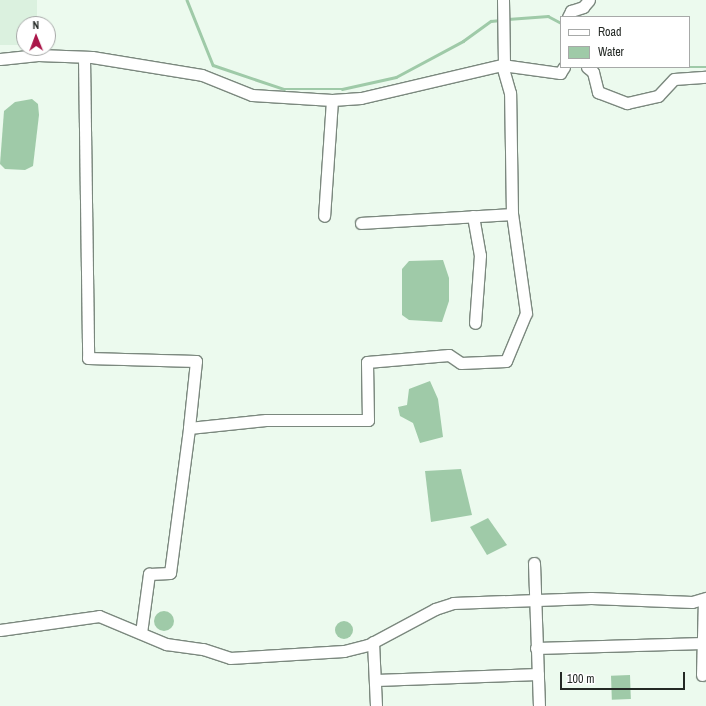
<!DOCTYPE html>
<style>
body{margin:0}
#map{position:relative;width:706px;height:706px;overflow:hidden;background:#ecfaee;font-family:"Archivo Narrow",sans-serif}
div>[style]{position:absolute}
.built>*{inset:0;background:#dbf1df}
.water>*{inset:0;background:#9fcaa8;transform-origin:0 0}
.round{border-radius:50%}
.stream>*{height:2.5px;margin:-1.25px;padding:0 1.25px;transform-origin:1.25px;border-radius:1.25px;background:#9fcaa8}
.roads{filter:drop-shadow(1px 0 #7b887e) drop-shadow(-1px 0 #7b887e) drop-shadow(0 1px #7b887e) drop-shadow(0 -1px #7b887e)}
.minor>*{height:11px;margin:-5.5px;padding:0 5.5px;transform-origin:5.5px;border-radius:5.5px;background:#fff}
span{translate:-50% -50%;white-space:nowrap;text-align:center;line-height:1.15;-webkit-text-stroke:3px #fff;paint-order:stroke}
.legend{position:absolute;left:560px;top:16px;width:130px;height:52px;box-sizing:border-box;background:#fff;border:1px solid #a7a9a8;margin:0;padding:5px 7px;list-style:none;font-size:12px;color:#242925}
.legend li{display:flex;align-items:center;gap:8px;height:20px}
.legend b{width:20px;border:1px solid #a7a9a8}
.north{position:absolute;left:16px;top:16px;width:40px;height:40px;box-sizing:border-box;background:#fff;border:1px solid #a7a9a8;border-radius:50%;rotate:359deg;font-size:11px;font-weight:700;line-height:16px;text-align:center;color:#242925}
.north::after{content:'';display:block;margin:auto;width:14px;height:18px;background:#aa1649;clip-path:polygon(50% 0,100% 100%,50% 72%,0 100%)}
.scale{position:absolute;left:560px;top:672px;width:125px;height:18px;box-sizing:border-box;border:2px solid #242925;border-top:0;padding-left:5px;font-size:12px;line-height:14px;white-space:nowrap;color:#242925;-webkit-text-stroke:3px #fff;paint-order:stroke}
</style>
<div id="map">
<div class="built">
<i style="clip-path:polygon(0 0,37px 0,37px 24px,24px 24px,24px 45px,0 45px)"></i>
</div>
<div class="water">
<i style="clip-path:polygon(32px 99px,38px 104px,39px 115px,33px 166px,25px 170px,5px 169px,0 164px,4px 111px,15px 102px)"></i>
<i style="clip-path:polygon(443px 260px,449px 278px,449px 301px,442px 322px,409px 320px,402px 315px,402px 269px,409px 261px)"></i>
<i style="clip-path:polygon(430px 381px,438px 399px,443px 437px,420px 443px,413px 423px,400px 416px,398px 407px,407px 405px,409px 389px)"></i>
<i style="clip-path:polygon(461px 469px,472px 515px,431px 522px,425px 471px)"></i>
<i style="clip-path:polygon(488px 518px,507px 545px,487px 555px,470px 527px)"></i>
<i class="round" style="left:154px;top:611px;width:20px;height:20px"></i>
<i class="round" style="left:335px;top:621px;width:18px;height:18px"></i>
<i style="left:630px;top:675px;width:24px;height:19px;rotate:88deg"></i>
</div>
<div class="stream">
<i style="left:187px;top:0;width:70px;rotate:68.2deg"></i>
<i style="left:213px;top:65px;width:75px;rotate:18.7deg"></i>
<i style="left:284px;top:89px;width:58px"></i>
<i style="left:342px;top:89px;width:55px;rotate:-12.5deg"></i>
<i style="left:396px;top:77px;width:76px;rotate:-28.2deg"></i>
<i style="left:463px;top:41px;width:34px;rotate:-36deg"></i>
<i style="left:491px;top:21px;width:9px;rotate:-6deg"></i>
<i style="left:507px;top:19px;width:41px;rotate:-4.2deg"></i>
<i style="left:548px;top:16px;width:15px;rotate:28deg"></i>
<i style="left:676px;top:67px;width:30px"></i>
</div>
<div class="roads">
<div class="minor">
<i style="left:503px;top:0;width:65px;rotate:89.1deg"></i>
<i style="left:568px;top:17px;width:7px;rotate:-63deg"></i>
<i style="left:571px;top:11px;width:13px;rotate:-18deg"></i>
<i style="left:583px;top:7px;width:9px;rotate:-49deg"></i>
<i style="left:84px;top:57px;width:301px;rotate:89.2deg"></i>
<i style="left:88px;top:358px;width:108px;rotate:1.6deg"></i>
<i style="left:196px;top:361px;width:67px;rotate:96deg"></i>
<i style="left:0;top:59px;width:38px;rotate:-6deg"></i>
<i style="left:38px;top:55px;width:54px;rotate:2.1deg"></i>
<i style="left:92px;top:57px;width:111px;rotate:9.3deg"></i>
<i style="left:202px;top:75px;width:54px;rotate:21.8deg"></i>
<i style="left:252px;top:95px;width:80px;rotate:3.6deg"></i>
<i style="left:332px;top:100px;width:116px;rotate:93.9deg"></i>
<i style="left:587px;top:67px;width:8px;rotate:40deg"></i>
<i style="left:593px;top:72px;width:21px;rotate:76deg"></i>
<i style="left:598px;top:92px;width:31px;rotate:21deg"></i>
<i style="left:627px;top:103px;width:32px;rotate:-13deg"></i>
<i style="left:658px;top:96px;width:23px;rotate:-47deg"></i>
<i style="left:674px;top:79px;width:32px;rotate:-4deg"></i>
<i style="left:332px;top:100px;width:29px;rotate:-4deg"></i>
<i style="left:361px;top:98px;width:145px;rotate:-13.2deg"></i>
<i style="left:502px;top:65px;width:59px;rotate:7.9deg"></i>
<i style="left:560px;top:73px;width:7px;rotate:-56deg"></i>
<i style="left:473px;top:216px;width:40px;rotate:80deg"></i>
<i style="left:480px;top:255px;width:68px;rotate:94.2deg"></i>
<i style="left:361px;top:223px;width:151px;rotate:-3.4deg"></i>
<i style="left:512px;top:214px;width:121px;rotate:-90.9deg"></i>
<i style="left:510px;top:93px;width:29px;rotate:-106deg"></i>
<i style="left:534px;top:563px;width:143px;rotate:88deg"></i>
<i style="left:0;top:630px;width:100px;rotate:-8deg"></i>
<i style="left:99px;top:616px;width:73px;rotate:22.7deg"></i>
<i style="left:166px;top:644px;width:37px;rotate:8deg"></i>
<i style="left:203px;top:649px;width:28px;rotate:18deg"></i>
<i style="left:230px;top:658px;width:114px;rotate:-3.5deg"></i>
<i style="left:344px;top:651px;width:25px;rotate:-14deg"></i>
<i style="left:368px;top:645px;width:76px;rotate:-28.2deg"></i>
<i style="left:435px;top:609px;width:19px;rotate:-18deg"></i>
<i style="left:453px;top:603px;width:138px;rotate:-2.1deg"></i>
<i style="left:591px;top:598px;width:101px;rotate:2.3deg"></i>
<i style="left:692px;top:602px;width:15px;rotate:-16deg"></i>
<i style="left:141px;top:633px;width:60px;rotate:-82.3deg"></i>
<i style="left:149px;top:574px;width:21px;rotate:-3deg"></i>
<i style="left:170px;top:573px;width:146px;rotate:-82.5deg"></i>
<i style="left:189px;top:428px;width:77px;rotate:-5.9deg"></i>
<i style="left:266px;top:420px;width:102px"></i>
<i style="left:368px;top:420px;width:58px;rotate:-91deg"></i>
<i style="left:367px;top:362px;width:82px;rotate:-4.9deg"></i>
<i style="left:449px;top:355px;width:14px;rotate:34deg"></i>
<i style="left:461px;top:363px;width:45px;rotate:-2.5deg"></i>
<i style="left:506px;top:361px;width:52px;rotate:-67.4deg"></i>
<i style="left:526px;top:313px;width:100px;rotate:-98deg"></i>
<i style="left:373px;top:642px;width:64px;rotate:87.3deg"></i>
<i style="left:536px;top:648px;width:167px;rotate:-1.7deg"></i>
<i style="left:702px;top:675px;width:76px;rotate:-88.5deg"></i>
<i style="left:376px;top:680px;width:162px;rotate:-2.1deg"></i>
</div>
</div>
<ul class="legend">
<li><b style="height:5px;background:#fff"></b>Road</li>
<li><b style="height:11px;background:#9fcaa8"></b>Water</li>
</ul>
<div class="north">N</div>
<div class="scale">100 m</div>
</div>
